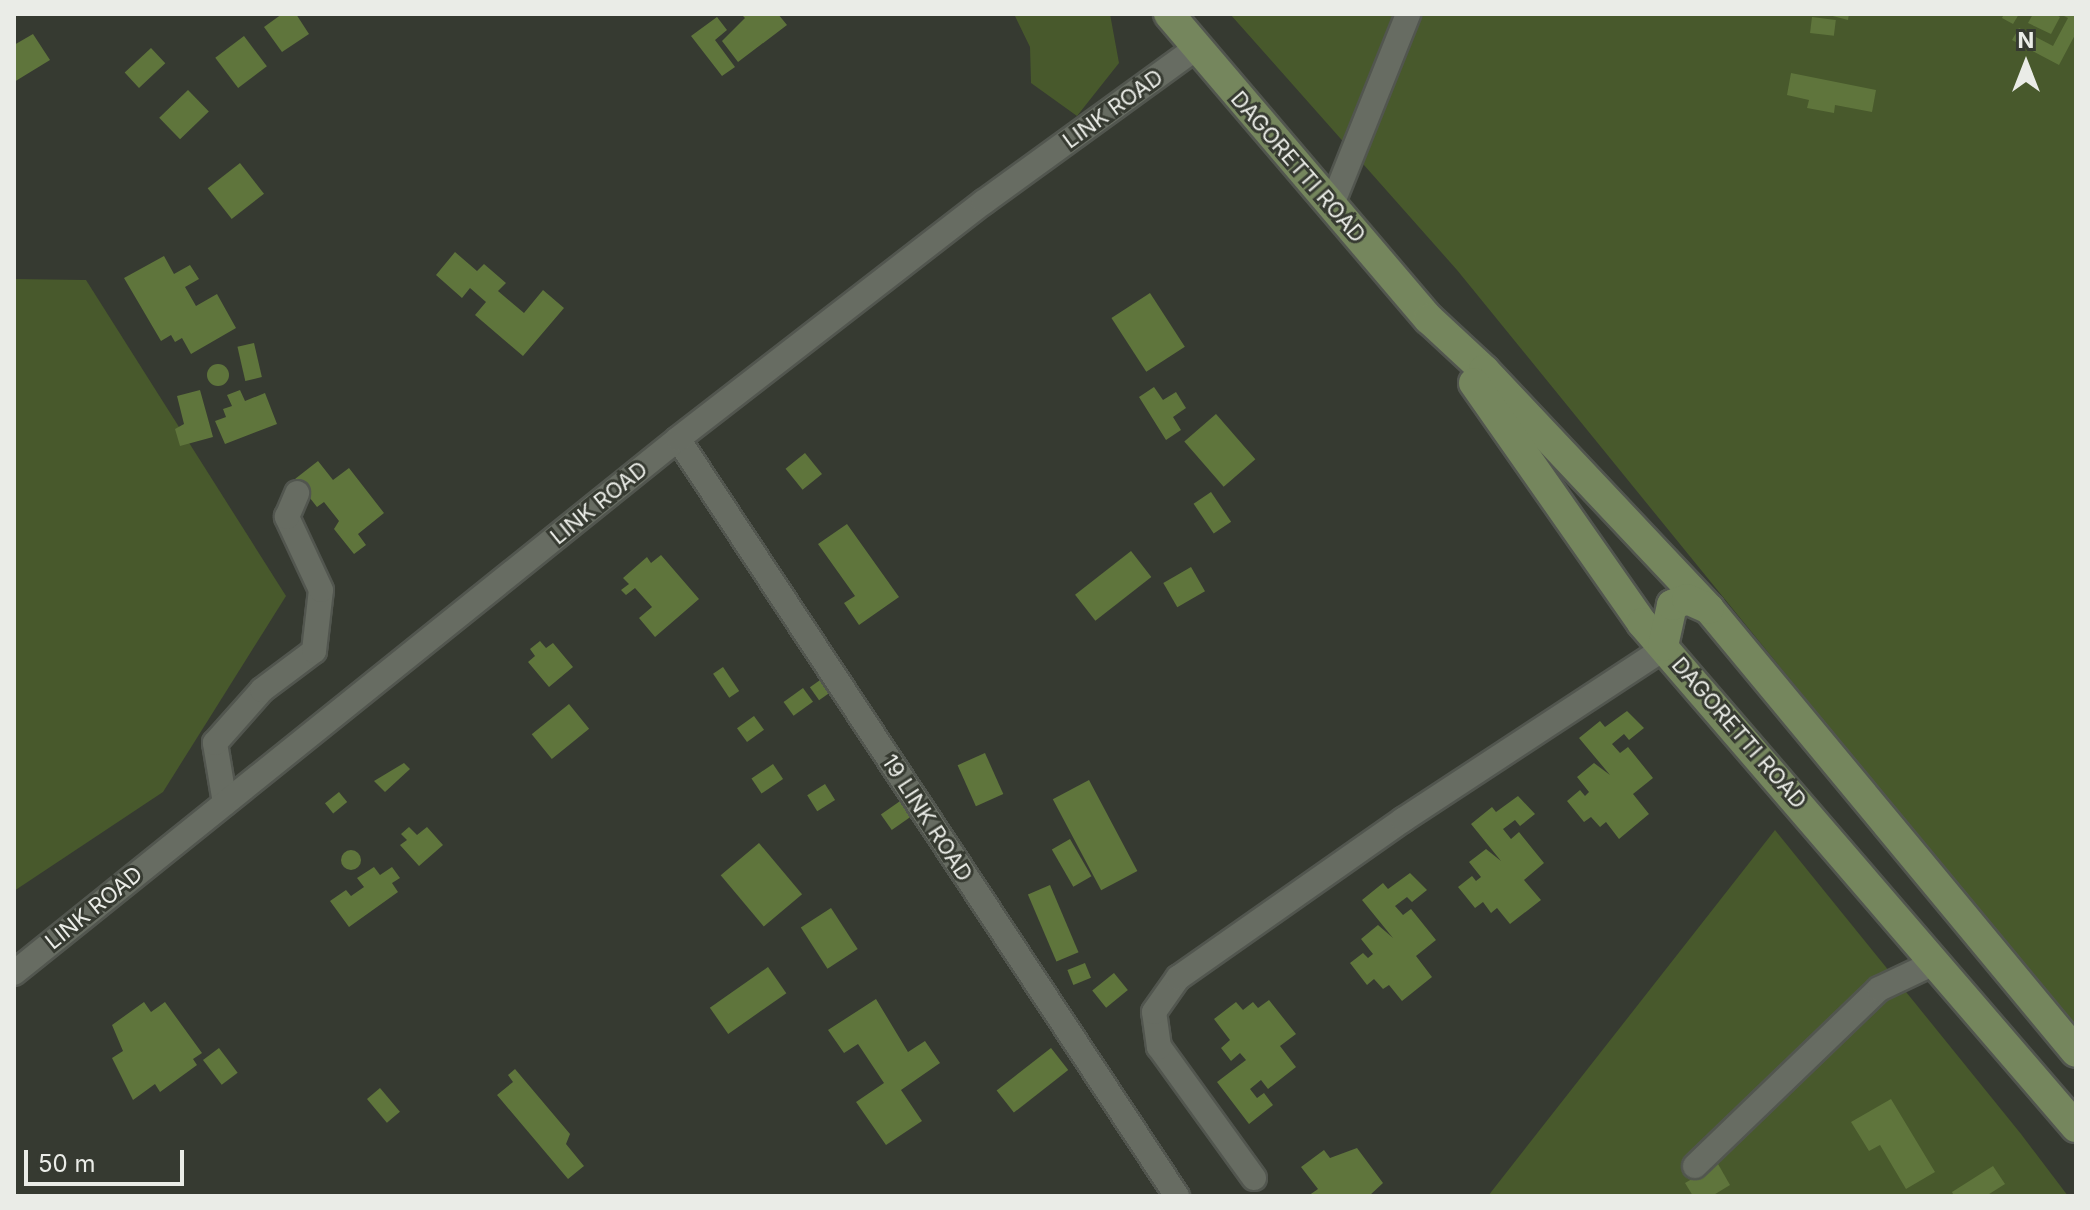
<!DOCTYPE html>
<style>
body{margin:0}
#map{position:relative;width:2090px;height:1210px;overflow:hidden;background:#363a31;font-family:Inter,sans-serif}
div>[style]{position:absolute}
.green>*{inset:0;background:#48592c}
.building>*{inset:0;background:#5f753c;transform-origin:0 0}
.round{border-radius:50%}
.roads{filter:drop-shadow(2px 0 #52564f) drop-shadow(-2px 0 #52564f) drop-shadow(0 2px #52564f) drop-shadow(0 -2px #52564f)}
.minor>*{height:24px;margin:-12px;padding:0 12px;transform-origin:12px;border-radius:12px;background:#676c62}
.major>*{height:30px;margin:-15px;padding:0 15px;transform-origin:15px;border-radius:15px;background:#75865d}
span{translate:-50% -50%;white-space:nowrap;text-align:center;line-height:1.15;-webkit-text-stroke:6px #363a31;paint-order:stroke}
.street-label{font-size:22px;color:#eaece7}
.frame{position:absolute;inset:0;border:16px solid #eaece7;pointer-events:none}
.north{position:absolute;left:1986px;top:24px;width:80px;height:80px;-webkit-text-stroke:6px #363a31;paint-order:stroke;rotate:0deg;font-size:22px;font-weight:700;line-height:32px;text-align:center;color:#eaece7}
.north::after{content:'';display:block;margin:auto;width:28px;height:36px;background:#eaece7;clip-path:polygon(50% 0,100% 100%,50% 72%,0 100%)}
.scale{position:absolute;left:24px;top:1150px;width:160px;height:36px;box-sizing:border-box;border:4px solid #eaece7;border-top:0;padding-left:10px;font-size:24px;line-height:28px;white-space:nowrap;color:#eaece7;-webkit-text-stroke:6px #363a31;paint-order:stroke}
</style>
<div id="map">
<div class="green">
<i style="clip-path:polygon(1014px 14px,1110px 14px,1119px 63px,1077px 116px,1031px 83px,1030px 47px)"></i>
<i style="clip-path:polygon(1230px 14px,2076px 14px,2076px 1031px,1457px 270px)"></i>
<i style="clip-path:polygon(14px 279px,86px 280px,286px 596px,163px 792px,14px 891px)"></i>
<i style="clip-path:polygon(1775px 830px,2021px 1134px,2068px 1196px,1488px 1196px)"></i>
</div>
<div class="building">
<i style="clip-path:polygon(282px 14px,296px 14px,309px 34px,282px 52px,264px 27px)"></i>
<i style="clip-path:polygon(741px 14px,778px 14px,787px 25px,738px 62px,722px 41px,745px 18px)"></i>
<i style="clip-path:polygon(1825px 14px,1849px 14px,1848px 20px)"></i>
<i style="clip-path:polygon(2004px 14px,2019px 14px,2013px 24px,2002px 18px)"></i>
<i style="clip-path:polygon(2033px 14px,2055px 14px,2060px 17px,2051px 34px,2028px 23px)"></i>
<i style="clip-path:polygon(2060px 14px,2076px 14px,2076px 33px,2059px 65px,2012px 40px,2019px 28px,2053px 46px,2068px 18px)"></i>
<i style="clip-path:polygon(717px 17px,727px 30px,715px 40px,735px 67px,722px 76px,691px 36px)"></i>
<i style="left:1812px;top:17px;width:24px;height:16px;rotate:7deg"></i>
<i style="clip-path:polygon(33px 34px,50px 60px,14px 82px,14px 45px)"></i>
<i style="left:244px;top:36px;width:38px;height:36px;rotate:53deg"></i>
<i style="left:151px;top:48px;width:21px;height:36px;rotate:47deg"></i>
<i style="clip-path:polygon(1791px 73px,1876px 90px,1872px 112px,1835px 105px,1834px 113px,1807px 108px,1809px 100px,1787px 95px)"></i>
<i style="left:188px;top:90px;width:30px;height:40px;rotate:46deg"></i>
<i style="left:240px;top:163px;width:39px;height:41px;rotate:52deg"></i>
<i style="clip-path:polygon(455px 252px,477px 271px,484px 264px,506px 283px,498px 291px,524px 313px,543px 290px,564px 308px,523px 356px,475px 315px,486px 302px,470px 288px,462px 298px,436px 275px)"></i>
<i style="clip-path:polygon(164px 256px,174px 274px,190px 265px,199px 279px,185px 287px,196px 306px,217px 294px,236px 328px,191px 354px,182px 338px,175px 342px,171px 335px,161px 341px,124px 278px)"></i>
<i style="left:1150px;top:293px;width:64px;height:46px;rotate:57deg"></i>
<i style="left:254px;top:343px;width:35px;height:17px;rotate:77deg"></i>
<i class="round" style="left:207px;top:364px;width:22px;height:22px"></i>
<i style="clip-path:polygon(1154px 387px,1163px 400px,1176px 392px,1186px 408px,1173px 417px,1181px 430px,1166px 440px,1139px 397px)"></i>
<i style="clip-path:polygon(200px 390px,213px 437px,180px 446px,175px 429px,184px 424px,177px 396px)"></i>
<i style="clip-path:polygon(240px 390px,245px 401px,265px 393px,277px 424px,225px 444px,215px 421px,226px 417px,223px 409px,232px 406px,227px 395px)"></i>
<i style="left:1216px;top:414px;width:60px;height:42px;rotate:49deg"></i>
<i style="left:805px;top:453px;width:27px;height:25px;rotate:51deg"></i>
<i style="clip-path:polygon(318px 461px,333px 480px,349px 468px,384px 513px,358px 534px,366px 545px,354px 554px,334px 529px,339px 521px,324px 502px,317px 507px,295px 479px)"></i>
<i style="left:1211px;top:492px;width:36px;height:21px;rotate:56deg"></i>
<i style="clip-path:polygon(847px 524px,899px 597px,859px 625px,844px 603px,855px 596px,818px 544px)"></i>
<i style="left:1131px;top:551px;width:33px;height:71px;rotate:52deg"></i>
<i style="clip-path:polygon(661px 555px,699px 599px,655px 637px,639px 618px,652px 607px,635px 588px,626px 595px,621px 590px,629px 584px,623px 578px,647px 557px,651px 563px)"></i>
<i style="left:1191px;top:567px;width:28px;height:32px;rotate:60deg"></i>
<i style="clip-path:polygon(540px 641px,546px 648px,553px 643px,573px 667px,549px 687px,528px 662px,535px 656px,530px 649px)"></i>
<i style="left:723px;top:667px;width:29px;height:12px;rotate:56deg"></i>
<i style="left:823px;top:678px;width:16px;height:16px;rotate:55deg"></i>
<i style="left:803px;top:688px;width:17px;height:24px;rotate:54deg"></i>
<i style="left:569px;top:704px;width:32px;height:48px;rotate:51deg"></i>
<i style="clip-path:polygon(1627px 711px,1644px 728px,1629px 740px,1624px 734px,1612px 744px,1620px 753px,1628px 747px,1653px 778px,1633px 794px,1649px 814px,1619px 839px,1606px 822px,1600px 827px,1591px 817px,1584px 822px,1567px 801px,1580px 790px,1585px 796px,1589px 792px,1577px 777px,1594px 763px,1610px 775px,1579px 738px,1600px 721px,1605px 727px)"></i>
<i style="left:754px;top:716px;width:17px;height:21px;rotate:54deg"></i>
<i style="left:985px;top:753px;width:45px;height:30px;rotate:66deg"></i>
<i style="clip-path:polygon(404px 763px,410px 769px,385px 792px,374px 781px)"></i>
<i style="left:773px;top:764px;width:18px;height:26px;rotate:56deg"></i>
<i style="left:1089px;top:780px;width:103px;height:41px;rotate:62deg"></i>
<i style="left:825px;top:784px;width:19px;height:21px;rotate:58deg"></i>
<i style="left:339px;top:792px;width:13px;height:18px;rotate:51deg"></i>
<i style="clip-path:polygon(1518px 796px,1535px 814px,1520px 826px,1515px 820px,1503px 829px,1511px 839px,1519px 832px,1544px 863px,1524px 880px,1541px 900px,1510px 924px,1497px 908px,1491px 913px,1483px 902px,1475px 908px,1458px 887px,1472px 876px,1476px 881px,1481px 877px,1469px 862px,1486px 849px,1501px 861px,1471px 824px,1492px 807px,1496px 812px)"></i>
<i style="left:903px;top:799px;width:19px;height:27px;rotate:55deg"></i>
<i style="clip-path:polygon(409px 827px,417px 835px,427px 827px,443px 845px,419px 866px,400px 845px,407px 840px,401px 834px)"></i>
<i style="left:1070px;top:839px;width:43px;height:21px;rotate:60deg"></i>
<i style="left:759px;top:843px;width:67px;height:50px;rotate:50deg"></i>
<i class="round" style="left:341px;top:850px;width:20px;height:20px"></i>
<i style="clip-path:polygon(374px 867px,380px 875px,392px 867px,400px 878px,392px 883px,398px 892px,349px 927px,330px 901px,346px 890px,351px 896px,364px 887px,357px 878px)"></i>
<i style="clip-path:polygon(1410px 873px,1427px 890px,1412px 902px,1407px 897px,1395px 906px,1403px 915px,1411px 909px,1436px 940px,1416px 956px,1432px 977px,1402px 1001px,1389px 985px,1383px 989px,1374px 979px,1367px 985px,1350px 963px,1363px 953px,1368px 958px,1373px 954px,1361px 939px,1378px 925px,1393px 938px,1362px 900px,1383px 883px,1388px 889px)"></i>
<i style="left:1050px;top:885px;width:73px;height:24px;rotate:67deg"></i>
<i style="left:831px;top:908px;width:49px;height:36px;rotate:57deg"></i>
<i style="left:1085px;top:963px;width:16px;height:19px;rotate:68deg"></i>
<i style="left:768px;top:967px;width:32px;height:71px;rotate:55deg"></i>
<i style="left:1114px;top:973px;width:22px;height:28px;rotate:51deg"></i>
<i style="clip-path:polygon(876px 999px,908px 1052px,925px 1041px,940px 1063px,901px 1090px,922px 1121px,886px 1145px,856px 1102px,884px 1083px,858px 1044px,844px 1053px,828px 1030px)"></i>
<i style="clip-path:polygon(1269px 1000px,1296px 1034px,1280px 1046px,1296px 1067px,1268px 1089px,1261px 1080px,1250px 1089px,1257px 1098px,1264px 1093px,1273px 1105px,1249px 1124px,1217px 1082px,1246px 1060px,1240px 1053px,1231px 1061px,1221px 1048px,1230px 1040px,1214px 1019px,1236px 1002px,1243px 1010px,1253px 1002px,1258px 1008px)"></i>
<i style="clip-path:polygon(144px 1002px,151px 1012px,165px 1002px,202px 1053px,193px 1059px,197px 1065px,160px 1092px,155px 1084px,133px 1100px,112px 1058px,123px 1051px,112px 1025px)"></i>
<i style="left:219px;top:1048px;width:31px;height:20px;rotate:53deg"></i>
<i style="left:1051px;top:1048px;width:28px;height:69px;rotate:52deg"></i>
<i style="clip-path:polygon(515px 1069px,570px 1134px,566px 1144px,584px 1166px,568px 1179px,497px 1095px,513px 1082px,508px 1075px)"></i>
<i style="left:380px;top:1088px;width:31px;height:17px;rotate:50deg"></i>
<i style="clip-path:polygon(1891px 1099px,1935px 1172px,1906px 1189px,1880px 1145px,1869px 1151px,1851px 1122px)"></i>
<i style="clip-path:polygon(1357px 1148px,1383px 1183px,1369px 1196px,1308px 1196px,1318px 1189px,1301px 1167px,1324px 1150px,1330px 1158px)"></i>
<i style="clip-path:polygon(1718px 1164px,1730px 1185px,1712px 1196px,1693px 1196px,1685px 1183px)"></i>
<i style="clip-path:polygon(1993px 1166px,2005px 1184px,1986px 1196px,1954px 1196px,1952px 1192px)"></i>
</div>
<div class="roads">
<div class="minor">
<i style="left:1331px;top:207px;width:208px;rotate:-68.2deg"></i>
<i style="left:678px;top:439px;width:907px;rotate:56.61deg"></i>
<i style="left:225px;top:803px;width:61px;rotate:-99.5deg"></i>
<i style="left:215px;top:743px;width:71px;rotate:-48.4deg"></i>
<i style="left:262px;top:690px;width:65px;rotate:-36.9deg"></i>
<i style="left:314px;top:651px;width:61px;rotate:-83.5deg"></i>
<i style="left:321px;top:590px;width:81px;rotate:-115deg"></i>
<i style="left:287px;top:517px;width:26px;rotate:-67deg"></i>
<i style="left:14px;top:973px;width:852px;rotate:-38.81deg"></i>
<i style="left:678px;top:439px;width:387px;rotate:-37.8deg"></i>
<i style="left:984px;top:202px;width:262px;rotate:-36deg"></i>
<i style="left:1695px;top:1166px;width:255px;rotate:-43.9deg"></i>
<i style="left:1879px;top:989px;width:63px;rotate:-25.3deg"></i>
<i style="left:1254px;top:1178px;width:162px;rotate:-125.9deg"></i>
<i style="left:1159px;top:1047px;width:35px;rotate:-98deg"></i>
<i style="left:1154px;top:1012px;width:42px;rotate:-54.8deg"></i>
<i style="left:1178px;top:978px;width:275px;rotate:-35.1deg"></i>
<i style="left:1403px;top:820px;width:313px;rotate:-33.3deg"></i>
</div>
<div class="major">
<i style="left:1169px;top:14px;width:401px;rotate:49.6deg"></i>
<i style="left:1429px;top:319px;width:75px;rotate:42.8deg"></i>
<i style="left:1484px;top:370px;width:328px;rotate:46.7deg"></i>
<i style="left:1709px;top:609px;width:575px;rotate:50.36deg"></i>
<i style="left:1474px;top:383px;width:293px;rotate:55deg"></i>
<i style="left:1642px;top:623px;width:665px;rotate:49.27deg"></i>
<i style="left:1663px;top:646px;width:42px;rotate:-77.6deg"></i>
<i style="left:1672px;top:605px;width:16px;rotate:-22deg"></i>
<i style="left:1687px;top:599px;width:24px;rotate:24deg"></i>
</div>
</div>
<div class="street-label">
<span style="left:1113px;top:109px;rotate:-36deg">LINK ROAD</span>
<span style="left:1298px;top:167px;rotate:49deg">DAGORETTI ROAD</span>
<span style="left:599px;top:503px;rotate:-39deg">LINK ROAD</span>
<span style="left:1739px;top:733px;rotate:49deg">DAGORETTI ROAD</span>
<span style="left:927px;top:818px;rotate:57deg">19 LINK ROAD</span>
<span style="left:94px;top:908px;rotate:-39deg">LINK ROAD</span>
</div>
<div class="frame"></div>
<div class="north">N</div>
<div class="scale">50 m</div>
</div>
